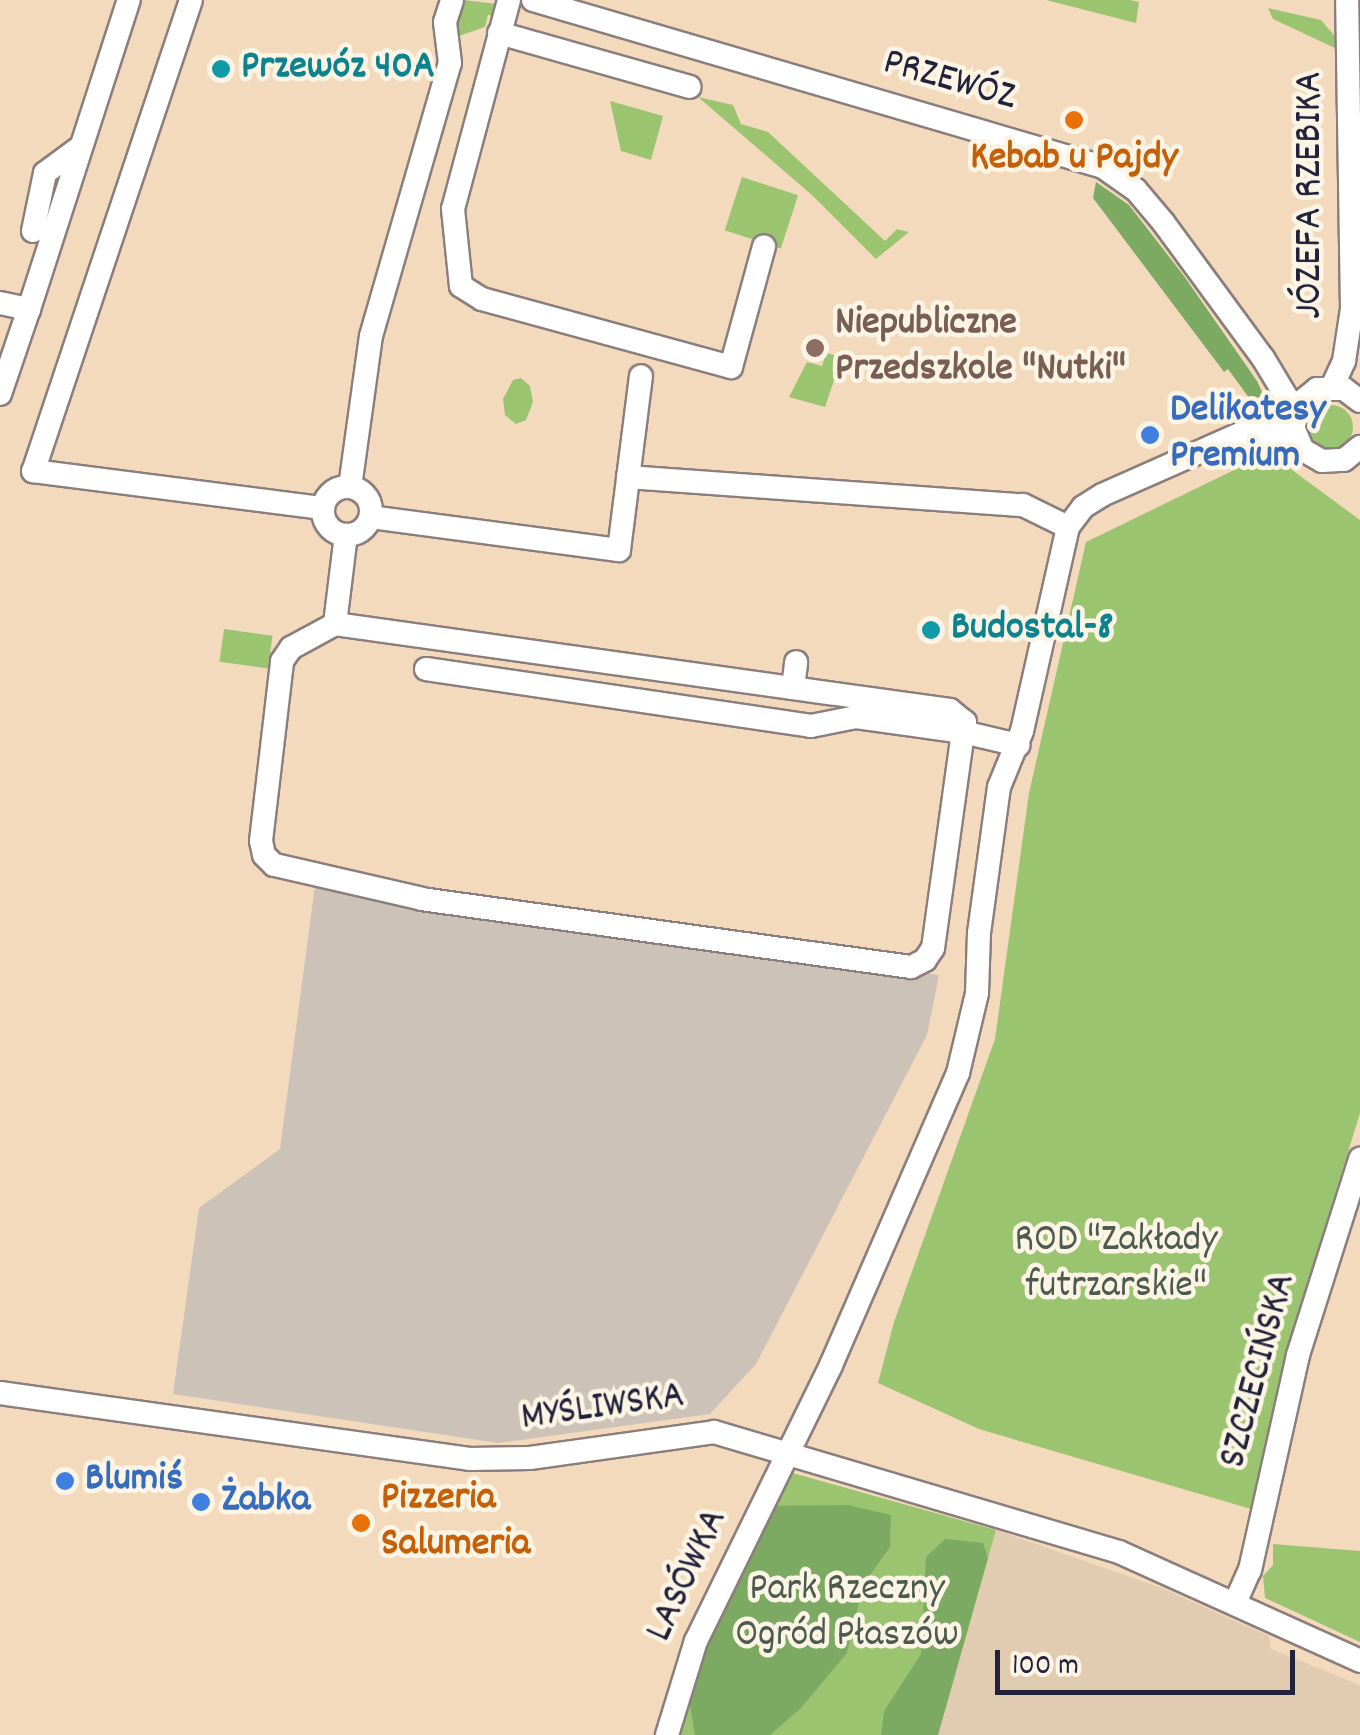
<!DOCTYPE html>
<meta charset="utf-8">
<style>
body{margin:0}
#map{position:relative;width:1360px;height:1735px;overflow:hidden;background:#f4dabd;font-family:Dekko,sans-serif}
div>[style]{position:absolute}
.built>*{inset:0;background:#e1ccb2}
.industrial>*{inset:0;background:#ccc2b8}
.green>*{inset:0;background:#9bc470;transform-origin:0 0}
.round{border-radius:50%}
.forest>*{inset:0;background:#7caa62}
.roads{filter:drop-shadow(2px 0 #8b7e7c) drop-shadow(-2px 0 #8b7e7c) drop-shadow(0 2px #8b7e7c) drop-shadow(0 -2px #8b7e7c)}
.street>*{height:22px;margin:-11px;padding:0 11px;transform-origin:11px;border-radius:11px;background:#fff}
.street>.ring{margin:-11px;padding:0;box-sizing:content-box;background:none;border:22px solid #fff;border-radius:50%}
.dots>*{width:28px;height:28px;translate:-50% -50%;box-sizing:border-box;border:5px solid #fcf5e5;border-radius:50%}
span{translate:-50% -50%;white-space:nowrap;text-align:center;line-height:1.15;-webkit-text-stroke:9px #fcf5e5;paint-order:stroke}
.culture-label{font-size:40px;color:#0d838f;font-weight:700}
.left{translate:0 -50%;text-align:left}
.street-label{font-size:40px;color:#22223b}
.food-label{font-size:40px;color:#c56008;font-weight:700}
.education-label{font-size:40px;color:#785e54;font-weight:700}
.shop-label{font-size:40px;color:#366cbe;font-weight:700}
.park-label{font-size:40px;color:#4c5b4e}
.scale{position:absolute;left:995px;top:1650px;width:300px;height:45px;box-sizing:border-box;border:5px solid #22223b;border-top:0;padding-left:12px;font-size:30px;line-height:35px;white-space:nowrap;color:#22223b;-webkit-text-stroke:8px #fcf5e5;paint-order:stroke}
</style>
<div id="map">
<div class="built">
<i style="clip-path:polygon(996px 1530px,1159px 1587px,1269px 1636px,1271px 1649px,1360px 1685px,1360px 1735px,938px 1735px)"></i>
</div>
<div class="industrial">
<i style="clip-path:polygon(315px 885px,939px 975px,927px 1035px,756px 1364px,710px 1414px,498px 1443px,173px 1394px,199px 1208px,280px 1149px)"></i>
</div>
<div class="green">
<i style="clip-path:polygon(464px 0,497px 4px,495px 16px,488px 15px,485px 27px,459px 36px,456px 19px)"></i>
<i style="clip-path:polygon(1046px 0,1130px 0,1139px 2px,1136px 23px)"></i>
<i style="clip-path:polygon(1268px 8px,1321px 20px,1338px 40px,1339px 50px,1273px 19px)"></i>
<i style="clip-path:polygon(698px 97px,733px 105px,741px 124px,768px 132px,885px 241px,897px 229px,909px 232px,876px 259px,813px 196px)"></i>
<i style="clip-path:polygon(610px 101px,663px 116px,651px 160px,621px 151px)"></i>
<i style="left:742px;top:177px;width:59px;height:56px;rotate:18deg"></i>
<i style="clip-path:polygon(826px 353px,842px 357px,825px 407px,789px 397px,807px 362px,822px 366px)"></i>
<i style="clip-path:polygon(521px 378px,530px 386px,533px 402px,526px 420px,516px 424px,505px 415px,503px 399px,513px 380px)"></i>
<i class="round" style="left:1309px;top:405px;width:44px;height:44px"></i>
<i style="clip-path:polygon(1269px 453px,1360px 520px,1360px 1113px,1300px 1308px,1251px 1509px,979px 1429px,878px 1383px,894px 1322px,995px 1039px,1029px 793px,1086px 542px)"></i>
<i style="left:224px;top:629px;width:49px;height:33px;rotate:8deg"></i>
<i style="clip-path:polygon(782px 1470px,996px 1530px,938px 1735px,670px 1735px)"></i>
<i style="clip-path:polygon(1273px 1544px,1360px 1551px,1360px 1642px,1265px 1598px,1263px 1576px,1273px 1565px)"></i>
</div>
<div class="forest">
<i style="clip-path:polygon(1096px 182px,1129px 205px,1184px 276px,1257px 381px,1262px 392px,1255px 406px,1228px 369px,1224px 372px,1093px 198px)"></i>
<i style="clip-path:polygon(848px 1505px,891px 1515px,890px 1547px,863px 1585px,847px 1653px,801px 1708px,770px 1735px,695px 1735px,686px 1683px,767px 1506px)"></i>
<i style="clip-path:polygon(945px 1539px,983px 1543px,988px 1558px,938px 1735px,881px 1735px,884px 1711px,921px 1654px,926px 1557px)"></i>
</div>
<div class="roads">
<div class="street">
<i style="left:191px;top:0;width:497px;rotate:108.5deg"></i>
<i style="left:33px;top:471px;width:292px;rotate:7.3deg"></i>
<i style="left:509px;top:0;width:216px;rotate:105deg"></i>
<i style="left:453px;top:209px;width:77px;rotate:84.1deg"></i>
<i style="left:461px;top:286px;width:25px;rotate:32deg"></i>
<i style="left:482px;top:299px;width:258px;rotate:15.3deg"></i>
<i style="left:731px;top:367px;width:125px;rotate:-74.7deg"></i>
<i style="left:533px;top:0;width:594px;rotate:16.33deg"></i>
<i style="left:1103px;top:167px;width:40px;rotate:34.9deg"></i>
<i style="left:1136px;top:190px;width:42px;rotate:49.8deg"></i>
<i style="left:1163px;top:222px;width:169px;rotate:53.7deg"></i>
<i style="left:1263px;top:358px;width:62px;rotate:58.9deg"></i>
<i style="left:499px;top:33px;width:198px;rotate:15.8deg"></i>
<i style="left:33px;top:231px;width:59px;rotate:-78.3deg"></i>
<i style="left:45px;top:173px;width:42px;rotate:-36.3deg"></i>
<i style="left:0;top:303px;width:30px;rotate:12deg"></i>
<i style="left:29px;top:309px;width:325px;rotate:-72.1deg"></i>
<i style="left:1332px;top:387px;width:29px;rotate:-65deg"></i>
<i style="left:1344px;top:361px;width:53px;rotate:-81.3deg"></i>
<i style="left:1352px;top:309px;width:309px;rotate:-90.9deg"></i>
<i style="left:0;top:394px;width:90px;rotate:-71.2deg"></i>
<i style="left:1360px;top:401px;width:20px;rotate:-143deg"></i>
<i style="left:1344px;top:389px;width:27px;rotate:180deg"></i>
<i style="left:1317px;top:389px;width:19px;rotate:141deg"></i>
<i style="left:1302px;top:401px;width:28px;rotate:109deg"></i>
<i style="left:1293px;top:427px;width:25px;rotate:67deg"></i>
<i style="left:1303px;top:450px;width:22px;rotate:30deg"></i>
<i style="left:1322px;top:461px;width:22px;rotate:-3deg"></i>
<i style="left:1344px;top:460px;width:21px;rotate:-39deg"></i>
<i style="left:1233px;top:438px;width:64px;rotate:1.8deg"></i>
<i style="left:628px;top:477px;width:396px;rotate:4.1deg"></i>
<i style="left:1023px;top:505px;width:50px;rotate:26.1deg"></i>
<i class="ring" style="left:323px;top:487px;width:26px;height:26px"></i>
<i style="left:350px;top:487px;width:152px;rotate:-82.1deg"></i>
<i style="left:371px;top:336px;width:284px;rotate:-73.9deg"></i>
<i style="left:450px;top:63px;width:41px;rotate:-97deg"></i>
<i style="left:445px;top:22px;width:23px;rotate:-72deg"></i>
<i style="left:371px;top:517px;width:250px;rotate:7.6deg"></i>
<i style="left:619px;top:550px;width:175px;rotate:-82.8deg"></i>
<i style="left:335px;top:624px;width:90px;rotate:-83deg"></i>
<i style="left:426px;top:669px;width:389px;rotate:8.4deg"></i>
<i style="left:811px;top:726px;width:46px;rotate:-11.3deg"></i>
<i style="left:856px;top:717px;width:108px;rotate:8deg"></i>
<i style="left:963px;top:732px;width:218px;rotate:97.9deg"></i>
<i style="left:933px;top:948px;width:14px;rotate:124deg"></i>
<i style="left:925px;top:960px;width:16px;rotate:153deg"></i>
<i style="left:911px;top:967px;width:493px;rotate:-172.1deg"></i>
<i style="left:423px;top:899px;width:153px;rotate:-167.1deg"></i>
<i style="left:274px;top:865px;width:14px;rotate:-135deg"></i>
<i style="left:264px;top:855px;width:14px;rotate:-102deg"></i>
<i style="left:261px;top:841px;width:181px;rotate:-83.3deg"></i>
<i style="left:282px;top:661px;width:16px;rotate:-55deg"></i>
<i style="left:291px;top:648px;width:50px;rotate:-28.6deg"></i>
<i style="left:335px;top:624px;width:621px;rotate:7.96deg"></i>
<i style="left:950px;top:710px;width:19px;rotate:39deg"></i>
<i style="left:965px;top:722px;width:10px;rotate:101deg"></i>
<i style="left:963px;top:732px;width:57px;rotate:13.3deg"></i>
<i style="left:793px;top:688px;width:26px;rotate:-83deg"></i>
<i style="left:0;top:1393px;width:474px;rotate:8deg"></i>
<i style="left:469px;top:1459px;width:61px;rotate:-0.9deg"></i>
<i style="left:530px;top:1458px;width:186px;rotate:-8deg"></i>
<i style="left:714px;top:1432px;width:422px;rotate:16.5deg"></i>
<i style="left:1119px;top:1552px;width:265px;rotate:24.3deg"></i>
<i style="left:1235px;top:1603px;width:36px;rotate:-66deg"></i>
<i style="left:1250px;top:1570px;width:220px;rotate:-77.4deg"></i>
<i style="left:1298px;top:1355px;width:206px;rotate:-72.4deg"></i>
<i style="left:667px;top:1735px;width:98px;rotate:-72.9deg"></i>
<i style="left:696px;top:1641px;width:307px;rotate:-63.9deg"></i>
<i style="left:831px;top:1365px;width:318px;rotate:-66.5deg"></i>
<i style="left:958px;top:1073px;width:82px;rotate:-76.6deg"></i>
<i style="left:977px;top:993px;width:60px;rotate:-88.1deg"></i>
<i style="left:979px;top:933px;width:147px;rotate:-82.2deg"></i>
<i style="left:999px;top:787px;width:61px;rotate:-67.7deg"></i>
<i style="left:1022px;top:731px;width:209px;rotate:-77.3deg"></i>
<i style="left:1068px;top:527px;width:25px;rotate:-53deg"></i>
<i style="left:1083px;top:507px;width:22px;rotate:-32deg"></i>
<i style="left:1102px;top:495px;width:175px;rotate:-23.9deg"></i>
<i style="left:1262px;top:424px;width:32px;rotate:-9deg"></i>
</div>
</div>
<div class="dots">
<i style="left:221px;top:69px;background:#0f9aa8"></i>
<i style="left:1074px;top:120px;background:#e8710a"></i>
<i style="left:815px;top:348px;background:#8d6e63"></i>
<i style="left:1150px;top:435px;background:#3f7fe0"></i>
<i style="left:931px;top:630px;background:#0f9aa8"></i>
<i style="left:65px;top:1481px;background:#3f7fe0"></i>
<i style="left:201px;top:1502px;background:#3f7fe0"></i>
<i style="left:361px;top:1523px;background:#e8710a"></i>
</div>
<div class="culture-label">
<span class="left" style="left:241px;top:69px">Przewóz 40A</span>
<span class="left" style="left:951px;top:630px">Budostal-8</span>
</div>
<div class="street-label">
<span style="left:949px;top:82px;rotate:16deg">PRZEWÓZ</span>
<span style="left:1312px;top:195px;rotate:-90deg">JÓZEFA RZEBIKA</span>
<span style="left:1260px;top:1371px;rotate:-75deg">SZCZECIŃSKA</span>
<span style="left:603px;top:1409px;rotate:-8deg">MYŚLIWSKA</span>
<span style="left:689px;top:1576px;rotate:-65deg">LASÓWKA</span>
</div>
<div class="food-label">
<span style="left:1074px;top:160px">Kebab u Pajdy</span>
<span class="left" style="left:381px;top:1523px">Pizzeria<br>Salumeria</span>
</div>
<div class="education-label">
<span class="left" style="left:835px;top:348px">Niepubliczne<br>Przedszkole "Nutki"</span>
</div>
<div class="shop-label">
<span class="left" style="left:1170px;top:435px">Delikatesy<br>Premium</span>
<span class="left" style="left:85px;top:1481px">Blumiś</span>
<span class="left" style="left:221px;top:1502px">Żabka</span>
</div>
<div class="park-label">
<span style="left:1116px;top:1265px">ROD "Zakłady<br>futrzarskie"</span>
<span style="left:847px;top:1614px">Park Rzeczny<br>Ogród Płaszów</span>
</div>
<div class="scale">100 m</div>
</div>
